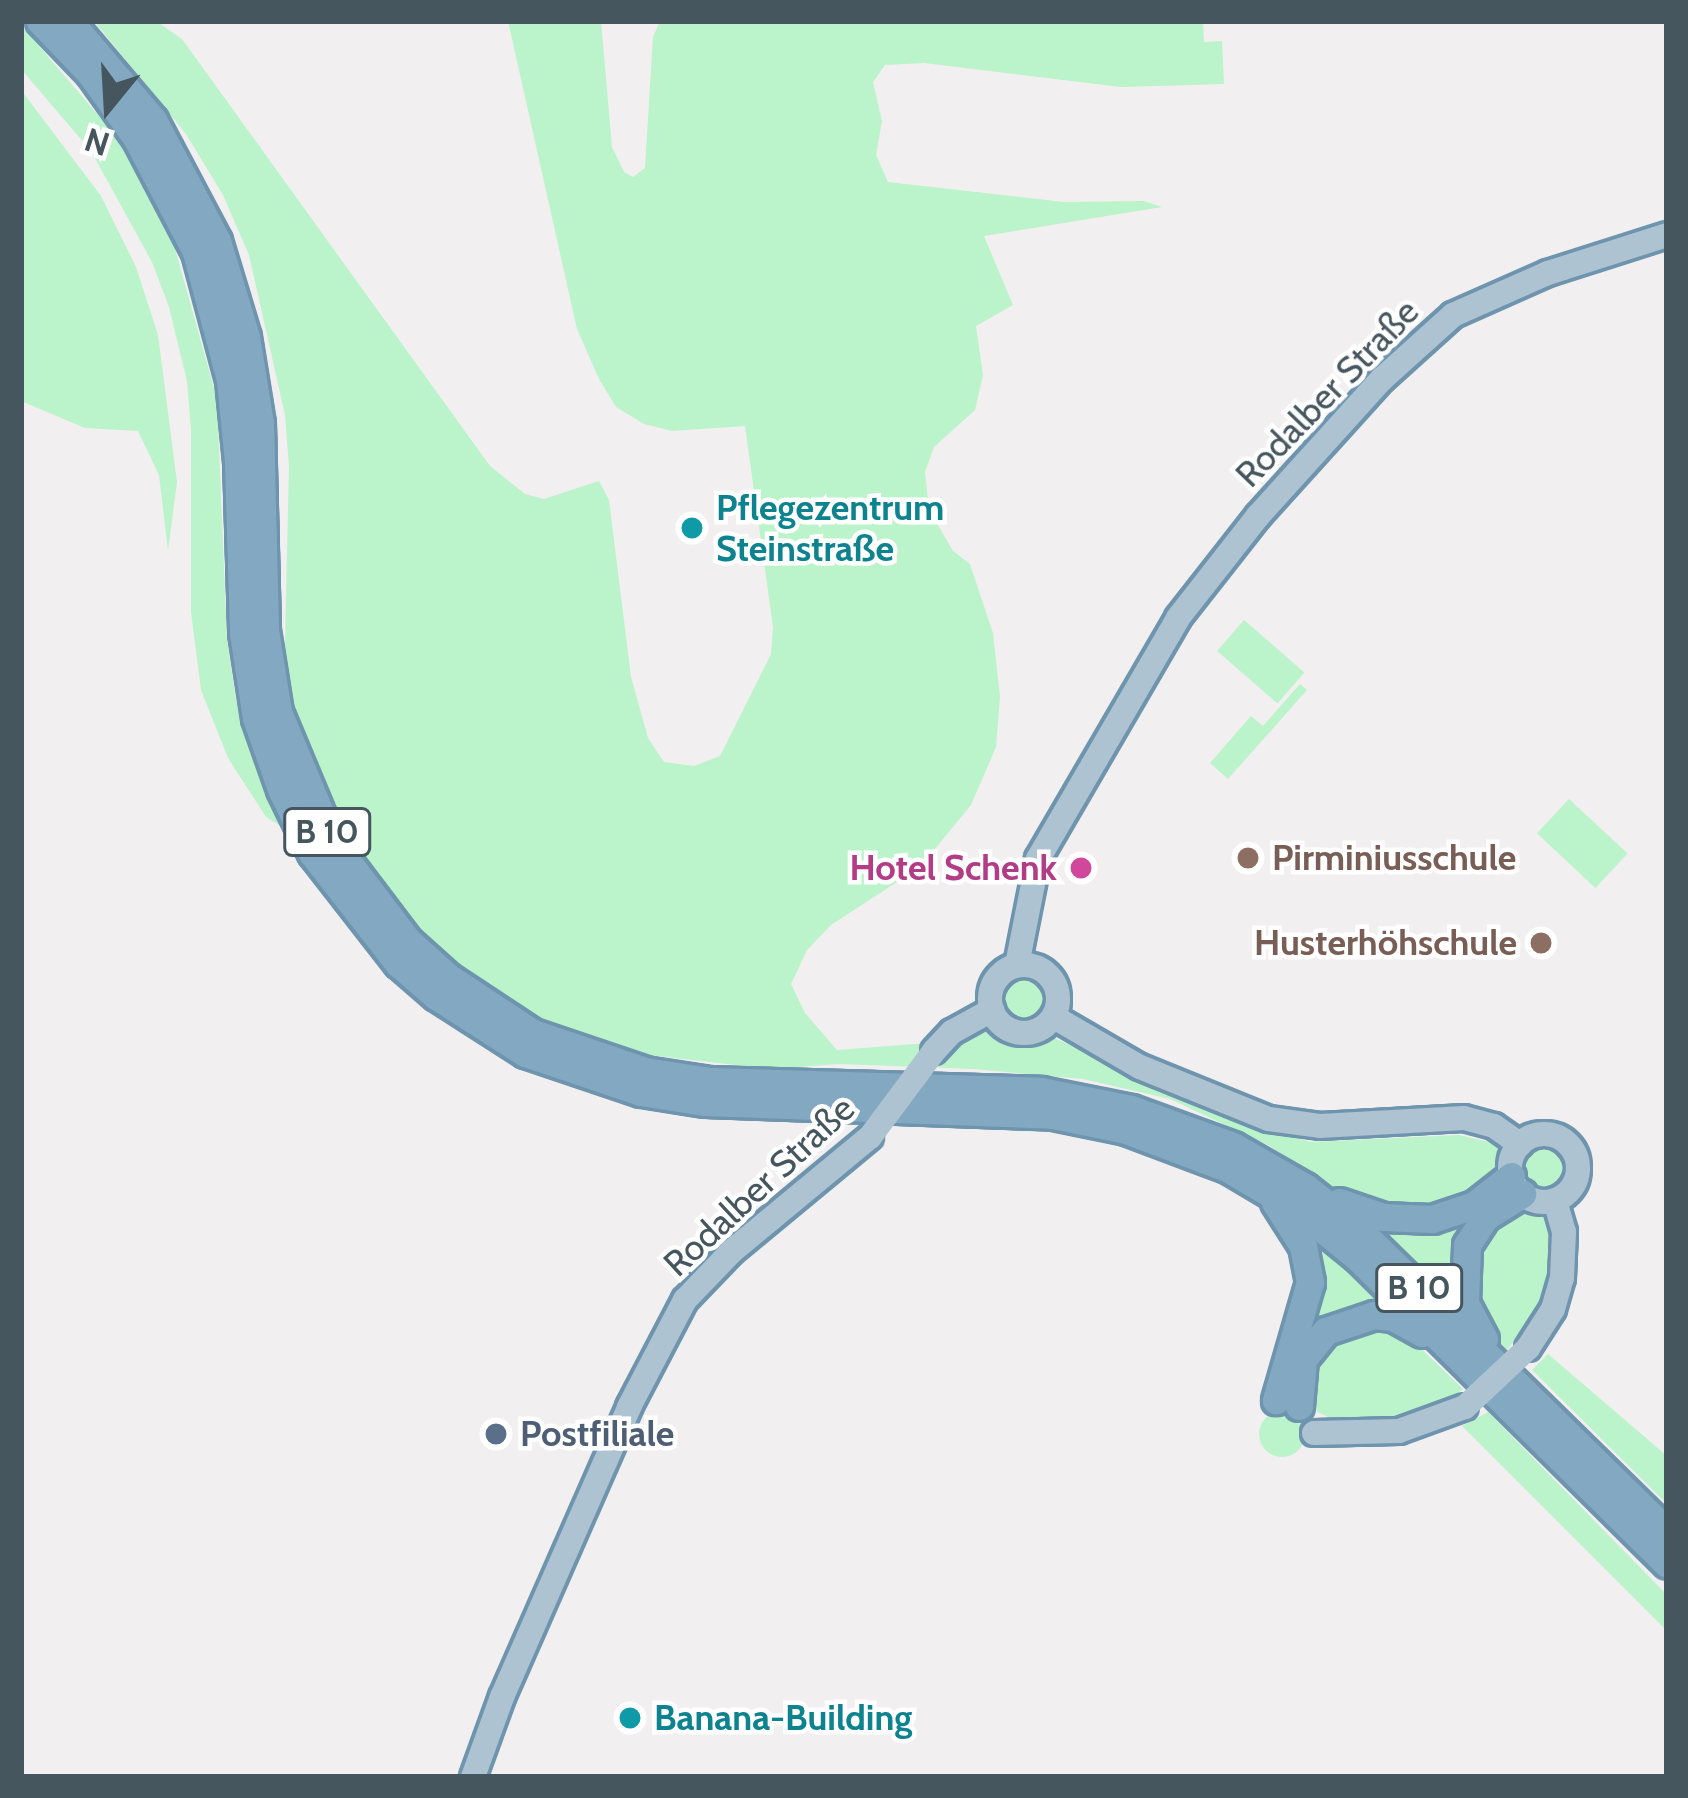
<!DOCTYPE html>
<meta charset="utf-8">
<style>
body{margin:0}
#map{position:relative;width:1688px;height:1798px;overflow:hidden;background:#f2eff0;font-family:Cabin,sans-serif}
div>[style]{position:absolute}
.green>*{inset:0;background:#bbf3ca;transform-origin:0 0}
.round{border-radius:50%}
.roads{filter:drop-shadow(3px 0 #6e94ae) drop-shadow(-3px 0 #6e94ae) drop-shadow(0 3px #6e94ae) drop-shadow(0 -3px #6e94ae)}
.major>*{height:24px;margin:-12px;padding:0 12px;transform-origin:12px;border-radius:12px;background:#adc3d1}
.major>.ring{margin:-12px;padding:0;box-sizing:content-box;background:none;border:24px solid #adc3d1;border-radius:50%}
.highway>*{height:27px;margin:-13.5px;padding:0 13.5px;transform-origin:13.5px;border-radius:13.5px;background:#83a9c2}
.major-bridge>*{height:24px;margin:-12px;padding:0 12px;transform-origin:12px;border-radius:12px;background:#adc3d1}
.dots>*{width:33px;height:33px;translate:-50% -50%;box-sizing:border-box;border:6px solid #fff;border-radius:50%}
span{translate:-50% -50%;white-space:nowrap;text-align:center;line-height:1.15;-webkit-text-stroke:9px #fff;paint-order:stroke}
.shield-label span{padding:3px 9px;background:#fff;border:3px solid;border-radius:9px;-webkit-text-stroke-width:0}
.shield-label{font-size:33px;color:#46565f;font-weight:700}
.street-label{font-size:36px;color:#46565f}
.culture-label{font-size:36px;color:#0d838f;font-weight:700}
.left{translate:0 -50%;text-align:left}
.education-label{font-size:36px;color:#785e54;font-weight:700}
.right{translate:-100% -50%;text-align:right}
.hotel-label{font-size:36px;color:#b23c85;font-weight:700}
.service-label{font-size:36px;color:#4e5e75;font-weight:700}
.frame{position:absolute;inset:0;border:24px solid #46565f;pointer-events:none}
.north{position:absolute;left:48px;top:48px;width:120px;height:120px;-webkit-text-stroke:9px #fff;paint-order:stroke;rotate:198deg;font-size:33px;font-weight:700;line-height:48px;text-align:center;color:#46565f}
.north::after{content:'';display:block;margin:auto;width:42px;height:54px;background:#46565f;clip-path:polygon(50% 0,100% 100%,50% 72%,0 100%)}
</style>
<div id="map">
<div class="green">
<i style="clip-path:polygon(94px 21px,156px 21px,182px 39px,490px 466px,525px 494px,544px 499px,599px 481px,609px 500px,631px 677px,648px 738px,664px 762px,694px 766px,720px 756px,771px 654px,773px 627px,745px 426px,672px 431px,644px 424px,616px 407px,599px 379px,577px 329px,508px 21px,601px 21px,612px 147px,624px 172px,633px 177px,645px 168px,653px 37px,660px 21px,1203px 21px,1204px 42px,1222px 41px,1224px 84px,1121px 87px,924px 63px,885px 65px,873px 82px,882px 121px,876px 155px,888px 182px,1064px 202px,1144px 201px,1162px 207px,984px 236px,1013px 305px,976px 326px,983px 375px,975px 410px,934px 447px,925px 472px,929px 510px,953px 551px,970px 564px,993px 633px,1000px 697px,996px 747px,971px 805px,920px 867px,831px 925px,807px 950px,791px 984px,805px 1013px,837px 1050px,954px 1041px,991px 1030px,1025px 1043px,1052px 1037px,1260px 1129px,1311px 1142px,1459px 1135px,1494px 1143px,1502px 1152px,1501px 1172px,1441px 1211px,1356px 1202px,1268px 1145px,1170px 1099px,1083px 1079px,973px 1069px,839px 1064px,770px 1069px,631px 1053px,532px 1016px,457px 966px,419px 931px,345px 839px,292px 713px,284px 686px,289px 466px,285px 415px,249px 255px,223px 195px,186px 134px)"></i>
<i style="clip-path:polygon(21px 25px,104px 122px,143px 179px,174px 245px,217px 399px,227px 641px,236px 700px,265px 793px,284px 828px,266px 817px,228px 758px,201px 690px,191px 612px,191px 430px,187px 381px,169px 307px,152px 262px,91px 151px,21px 69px)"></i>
<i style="clip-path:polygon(21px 90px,101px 196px,136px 267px,158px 335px,177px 482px,168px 551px,159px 475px,138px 431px,85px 428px,21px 401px)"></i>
<i style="left:1244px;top:620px;width:80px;height:41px;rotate:41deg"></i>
<i style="clip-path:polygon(1300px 684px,1307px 690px,1228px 779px,1210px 763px,1251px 716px,1263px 726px)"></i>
<i style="left:1569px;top:799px;width:80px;height:47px;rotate:43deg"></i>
<i class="round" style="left:1002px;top:976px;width:46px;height:46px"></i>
<i class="round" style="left:1520px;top:1144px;width:48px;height:48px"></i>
<i style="clip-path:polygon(1511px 1205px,1530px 1205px,1543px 1214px,1557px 1259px,1540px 1311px,1506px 1351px,1478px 1315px,1475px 1251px)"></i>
<i style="clip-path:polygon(1483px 1209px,1454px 1305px,1373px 1224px)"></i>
<i style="clip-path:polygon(1313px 1238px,1389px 1308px,1304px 1340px)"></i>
<i style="clip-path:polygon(1366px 1325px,1406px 1334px,1463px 1389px,1434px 1411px,1389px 1421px,1330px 1418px,1318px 1412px,1308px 1399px,1309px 1367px,1329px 1339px)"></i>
<i style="clip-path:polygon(1548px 1354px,1667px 1456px,1667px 1504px,1532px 1370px)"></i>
<i class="round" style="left:1259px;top:1411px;width:46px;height:46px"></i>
<i style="clip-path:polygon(1488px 1412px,1667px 1595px,1667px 1631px,1462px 1426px)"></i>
</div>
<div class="roads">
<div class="major">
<i class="ring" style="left:990px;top:965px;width:44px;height:44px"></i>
<i style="left:1017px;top:965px;width:108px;rotate:-78.8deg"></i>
<i style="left:1038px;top:859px;width:279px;rotate:-59.8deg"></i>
<i style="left:1178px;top:618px;width:130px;rotate:-51.9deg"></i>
<i style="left:1258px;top:516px;width:185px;rotate:-47.9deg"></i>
<i style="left:1382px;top:379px;width:96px;rotate:-42deg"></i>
<i style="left:1453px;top:315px;width:104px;rotate:-23.9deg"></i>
<i style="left:1548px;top:273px;width:125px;rotate:-17.7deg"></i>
<i style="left:1054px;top:1017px;width:99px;rotate:30.2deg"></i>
<i style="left:1140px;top:1067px;width:139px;rotate:22deg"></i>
<i style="left:1269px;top:1119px;width:51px;rotate:7.8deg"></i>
<i style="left:1320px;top:1126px;width:144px;rotate:-3.2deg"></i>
<i style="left:1464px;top:1118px;width:31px;rotate:15deg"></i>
<i style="left:1494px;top:1126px;width:32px;rotate:35deg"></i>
<i style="left:934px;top:1051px;width:26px;rotate:-47deg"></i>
<i style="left:952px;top:1032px;width:46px;rotate:-28.8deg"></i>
<i class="ring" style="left:1510px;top:1134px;width:44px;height:44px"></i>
<i style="left:1528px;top:1348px;width:46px;rotate:-57.3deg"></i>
<i style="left:1553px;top:1309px;width:32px;rotate:-74deg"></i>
<i style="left:1562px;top:1278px;width:46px;rotate:-87.5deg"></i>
<i style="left:1564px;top:1232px;width:33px;rotate:-106deg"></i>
<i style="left:1314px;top:1433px;width:85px;rotate:-1.3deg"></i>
<i style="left:1399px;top:1431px;width:70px;rotate:-20deg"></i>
<i style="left:473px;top:1777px;width:85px;rotate:-70.1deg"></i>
<i style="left:502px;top:1697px;width:317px;rotate:-66.3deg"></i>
<i style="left:629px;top:1407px;width:121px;rotate:-62.4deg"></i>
<i style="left:685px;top:1300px;width:68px;rotate:-46.2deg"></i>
<i style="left:732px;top:1251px;width:179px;rotate:-39.6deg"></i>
</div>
<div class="highway">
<i style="left:40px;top:21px;width:72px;rotate:46.1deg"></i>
<i style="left:90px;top:73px;width:81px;rotate:54.5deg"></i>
<i style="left:137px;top:139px;width:127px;rotate:62.4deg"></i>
<i style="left:196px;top:252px;width:132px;rotate:75.1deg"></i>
<i style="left:230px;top:380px;width:81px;rotate:84.4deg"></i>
<i style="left:238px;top:461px;width:172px;rotate:88.3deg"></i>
<i style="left:243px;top:633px;width:86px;rotate:81.3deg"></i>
<i style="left:256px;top:718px;width:75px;rotate:70.6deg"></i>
<i style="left:281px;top:789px;width:71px;rotate:64.2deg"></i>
<i style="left:312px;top:853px;width:140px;rotate:52deg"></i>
<i style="left:398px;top:963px;width:50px;rotate:41deg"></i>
<i style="left:436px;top:996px;width:106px;rotate:32.6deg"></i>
<i style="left:525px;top:1053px;width:122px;rotate:18.6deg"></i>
<i style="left:641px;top:1092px;width:65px;rotate:8.9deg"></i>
<i style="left:705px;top:1102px;width:348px;rotate:2.1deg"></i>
<i style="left:1053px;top:1115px;width:75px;rotate:11.6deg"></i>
<i style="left:1126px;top:1130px;width:108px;rotate:20.6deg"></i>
<i style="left:1227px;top:1168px;width:88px;rotate:30.6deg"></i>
<i style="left:1303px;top:1213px;width:70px;rotate:39.2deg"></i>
<i style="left:1357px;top:1257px;width:436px;rotate:44.7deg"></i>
<i style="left:69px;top:21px;width:130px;rotate:49.7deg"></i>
<i style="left:153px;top:120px;width:137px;rotate:62.1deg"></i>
<i style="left:217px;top:241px;width:100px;rotate:73.2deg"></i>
<i style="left:246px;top:337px;width:87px;rotate:80.8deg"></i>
<i style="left:260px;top:423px;width:207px;rotate:88.6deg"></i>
<i style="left:265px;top:630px;width:83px;rotate:81deg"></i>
<i style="left:278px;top:712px;width:140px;rotate:67.3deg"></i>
<i style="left:332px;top:841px;width:126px;rotate:52.8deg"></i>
<i style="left:408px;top:941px;width:54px;rotate:42deg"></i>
<i style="left:448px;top:977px;width:102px;rotate:33.4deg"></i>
<i style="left:533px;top:1033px;width:118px;rotate:18.7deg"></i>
<i style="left:645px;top:1071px;width:66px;rotate:8.7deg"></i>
<i style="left:710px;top:1081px;width:331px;rotate:1.7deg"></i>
<i style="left:1041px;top:1091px;width:92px;rotate:11.3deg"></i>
<i style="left:1131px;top:1109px;width:109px;rotate:19.9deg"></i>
<i style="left:1233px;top:1146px;width:83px;rotate:29.7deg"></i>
<i style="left:1305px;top:1187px;width:66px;rotate:38.3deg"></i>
<i style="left:1357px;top:1228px;width:434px;rotate:44.4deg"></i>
<i style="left:1275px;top:1202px;width:52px;rotate:57.5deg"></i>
<i style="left:1303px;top:1246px;width:37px;rotate:79deg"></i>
<i style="left:1310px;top:1282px;width:123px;rotate:106.1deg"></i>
<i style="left:1339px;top:1202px;width:46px;rotate:18.8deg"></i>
<i style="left:1383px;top:1217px;width:49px;rotate:2.3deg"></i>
<i style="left:1432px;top:1219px;width:44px;rotate:-18.4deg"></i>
<i style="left:1474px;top:1205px;width:47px;rotate:-38.1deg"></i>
<i style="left:1484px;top:1339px;width:41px;rotate:-117.8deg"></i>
<i style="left:1465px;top:1303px;width:58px;rotate:-88deg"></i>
<i style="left:1467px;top:1245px;width:33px;rotate:-57deg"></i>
<i style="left:1485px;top:1217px;width:44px;rotate:-31.9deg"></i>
<i style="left:1299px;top:1406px;width:47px;rotate:-85.1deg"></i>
<i style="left:1303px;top:1359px;width:36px;rotate:-51deg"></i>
<i style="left:1326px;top:1331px;width:51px;rotate:-18.4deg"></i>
<i style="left:1374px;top:1315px;width:19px;rotate:6deg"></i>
<i style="left:1393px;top:1317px;width:33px;rotate:29deg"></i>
</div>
</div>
<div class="major-bridge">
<i style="left:870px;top:1137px;width:107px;rotate:-53.3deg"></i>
<i style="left:1465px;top:1407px;width:86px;rotate:-43.1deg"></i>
</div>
<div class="dots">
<i style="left:692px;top:528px;background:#0f9aa8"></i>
<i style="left:1248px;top:858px;background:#8d6e63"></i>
<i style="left:1081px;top:868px;background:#d1479c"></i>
<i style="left:1541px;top:943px;background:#8d6e63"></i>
<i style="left:496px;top:1434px;background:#5c6f8a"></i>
<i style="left:630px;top:1718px;background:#0f9aa8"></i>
</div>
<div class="shield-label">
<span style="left:327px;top:832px">B 10</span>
<span style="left:1419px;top:1288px">B 10</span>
</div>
<div class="street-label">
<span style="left:1327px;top:393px;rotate:-46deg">Rodalber Straße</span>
<span style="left:759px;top:1186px;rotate:-43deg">Rodalber Straße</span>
</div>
<div class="culture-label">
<span class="left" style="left:716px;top:528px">Pflegezentrum<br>Steinstraße</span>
<span class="left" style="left:654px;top:1718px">Banana-Building</span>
</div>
<div class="education-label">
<span class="left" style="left:1272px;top:858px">Pirminiusschule</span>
<span class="right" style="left:1517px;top:943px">Husterhöhschule</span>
</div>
<div class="hotel-label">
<span class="right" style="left:1057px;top:868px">Hotel Schenk</span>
</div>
<div class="service-label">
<span class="left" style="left:520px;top:1434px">Postfiliale</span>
</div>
<div class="frame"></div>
<div class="north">N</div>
</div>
